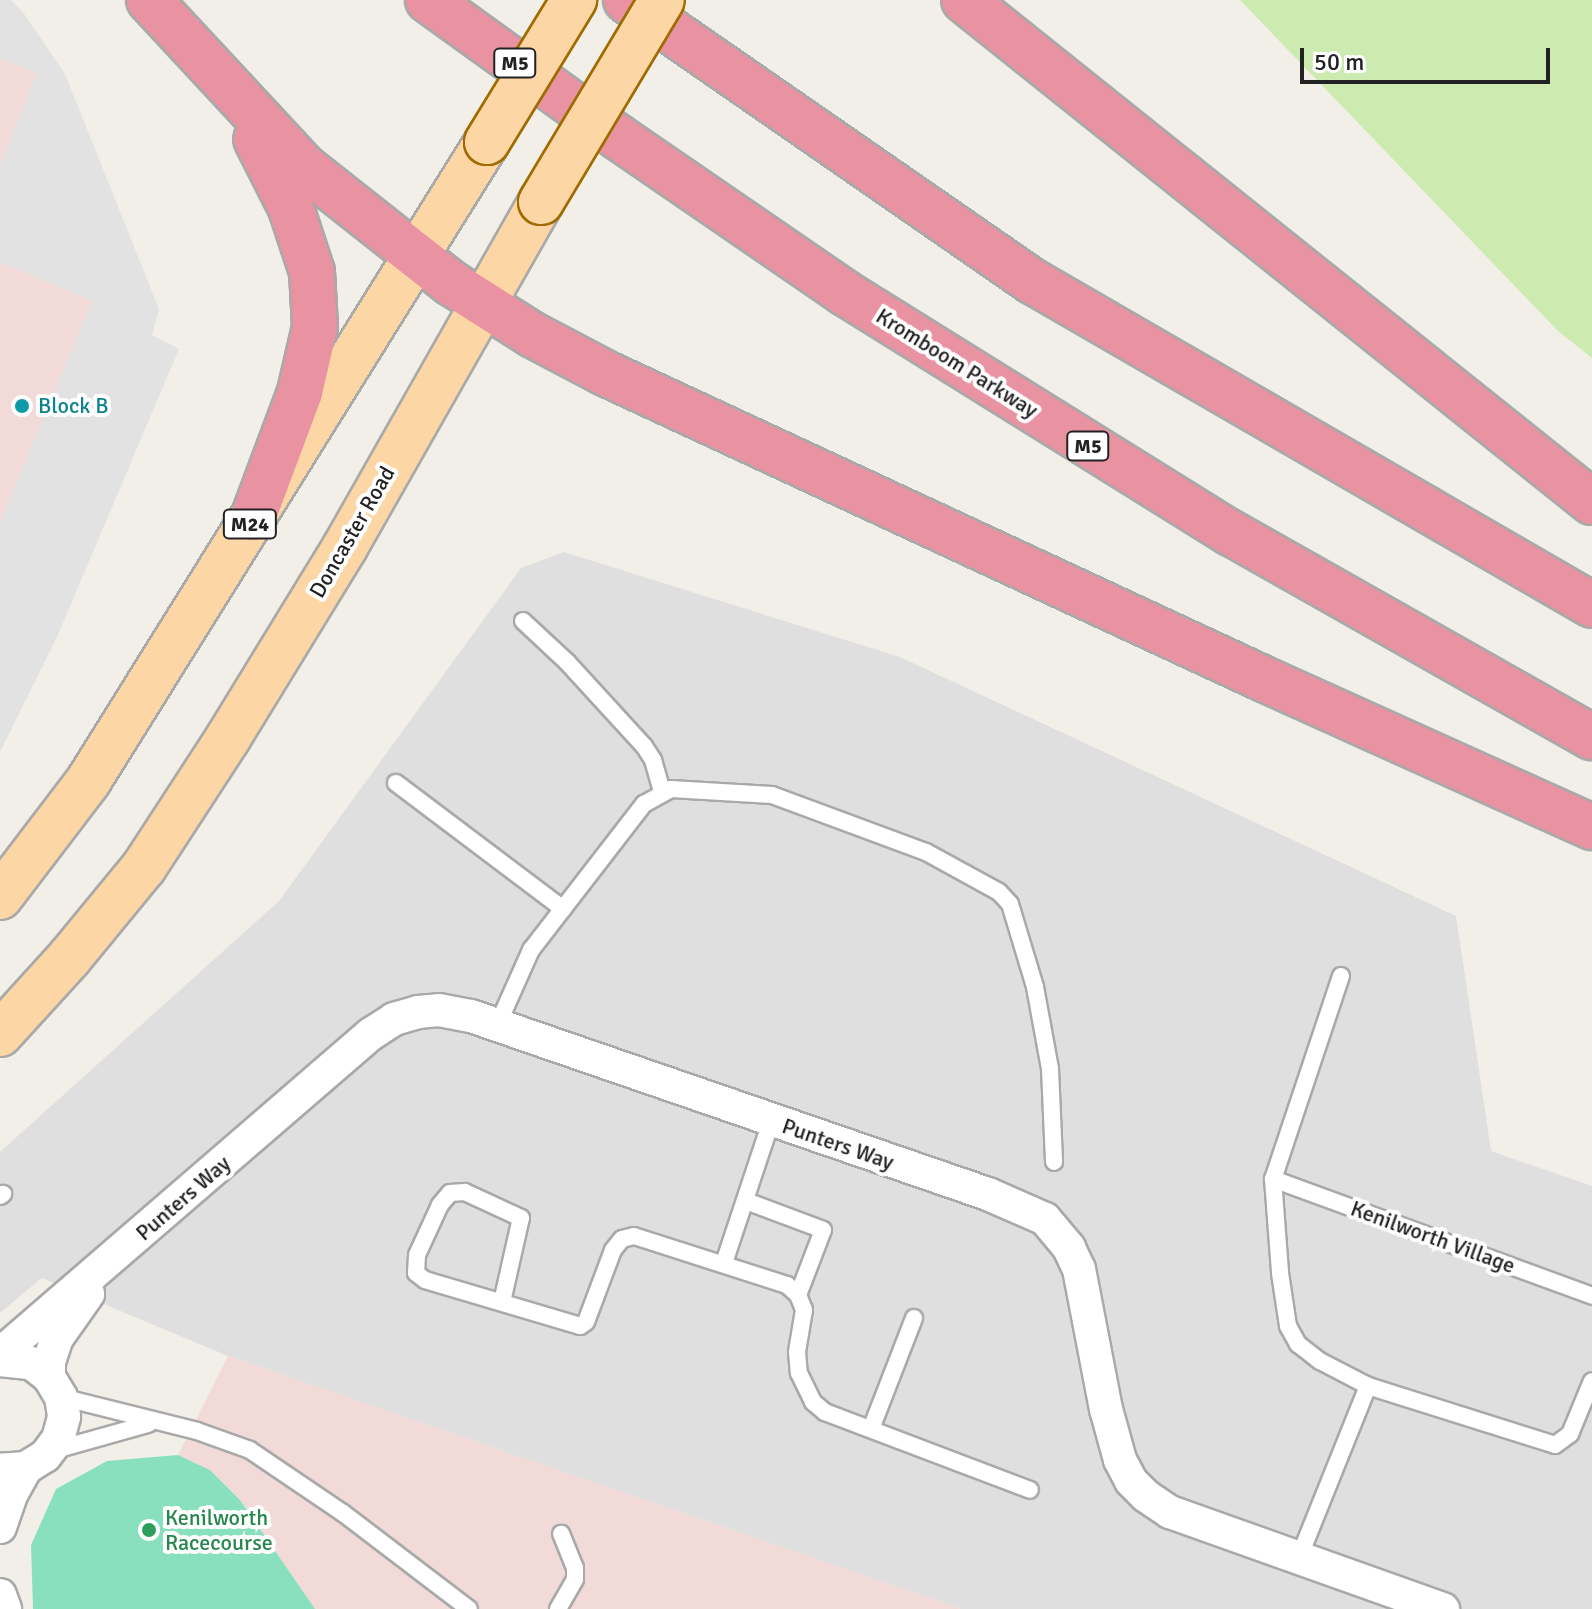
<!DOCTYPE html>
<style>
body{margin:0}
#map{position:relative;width:1592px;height:1609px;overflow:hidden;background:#f2efe9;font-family:Signika,sans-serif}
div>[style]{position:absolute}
.residential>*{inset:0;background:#e0dfdf}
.commercial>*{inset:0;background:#f2dad9}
.grass>*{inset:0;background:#cdebb0}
.pitch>*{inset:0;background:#88e0be}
.parking>*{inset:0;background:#e2e2e2}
.roads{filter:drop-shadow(2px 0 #a9a9a9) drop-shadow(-2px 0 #a9a9a9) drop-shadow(0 2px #a9a9a9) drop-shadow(0 -2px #a9a9a9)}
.service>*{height:16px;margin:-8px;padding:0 8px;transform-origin:8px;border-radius:8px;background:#fff}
.minor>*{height:32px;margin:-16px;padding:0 16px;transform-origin:16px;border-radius:16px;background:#fff}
.primary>*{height:44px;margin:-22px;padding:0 22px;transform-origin:22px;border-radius:22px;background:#fcd6a4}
.motorway>*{height:44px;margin:-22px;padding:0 22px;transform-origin:22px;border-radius:22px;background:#e892a2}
.bridges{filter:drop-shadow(2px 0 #a06b00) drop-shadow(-2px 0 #a06b00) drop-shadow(0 2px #a06b00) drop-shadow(0 -2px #a06b00)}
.primary-bridge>*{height:44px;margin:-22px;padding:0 22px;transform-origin:22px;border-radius:22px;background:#fcd6a4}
.dots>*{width:22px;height:22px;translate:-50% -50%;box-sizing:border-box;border:4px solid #fff;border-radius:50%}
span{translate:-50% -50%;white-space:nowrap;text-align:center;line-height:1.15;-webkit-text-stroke:8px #fff;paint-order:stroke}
.shield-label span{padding:2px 6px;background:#fff;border:2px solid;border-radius:6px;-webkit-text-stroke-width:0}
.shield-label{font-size:20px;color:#222;font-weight:700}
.street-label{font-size:22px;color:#222}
.culture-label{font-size:22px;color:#0d838f}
.left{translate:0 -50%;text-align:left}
.leisure-label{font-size:22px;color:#27864d}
.scale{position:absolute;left:1300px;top:48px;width:250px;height:36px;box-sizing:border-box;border:4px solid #222;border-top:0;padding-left:10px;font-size:24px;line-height:28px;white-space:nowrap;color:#222;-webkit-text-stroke:6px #fff;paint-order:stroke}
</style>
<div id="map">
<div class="residential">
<i style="clip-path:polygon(564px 552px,900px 657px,1456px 916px,1491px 1151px,1592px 1186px,1592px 1609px,961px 1609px,228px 1356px,42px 1278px,0 1313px,0 1152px,279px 901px,521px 568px)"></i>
</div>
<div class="commercial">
<i style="clip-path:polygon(0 15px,46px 65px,125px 270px,0 640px)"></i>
<i style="clip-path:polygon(228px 1356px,961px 1609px,315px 1609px,240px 1500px,210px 1470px,178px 1455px)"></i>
</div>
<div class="grass">
<i style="clip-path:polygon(1240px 0,1592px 0,1592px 358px,1558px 331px)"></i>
</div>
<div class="pitch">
<i style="clip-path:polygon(178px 1455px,210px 1470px,240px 1500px,315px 1609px,33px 1609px,31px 1545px,56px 1489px,107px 1461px)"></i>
</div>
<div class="parking">
<i style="clip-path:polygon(0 0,11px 0,25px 15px,65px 74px,159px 309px,152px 335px,179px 349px,57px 637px,0 752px,0 522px,92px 301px,0 262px,0 166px,37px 73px,0 59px)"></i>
</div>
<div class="roads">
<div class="service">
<i style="left:523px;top:621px;width:60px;rotate:43deg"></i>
<i style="left:567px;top:662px;width:114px;rotate:47.5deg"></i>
<i style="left:644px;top:746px;width:17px;rotate:57deg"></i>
<i style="left:653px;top:760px;width:33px;rotate:74deg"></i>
<i style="left:396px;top:783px;width:209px;rotate:37deg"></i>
<i style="left:1341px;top:976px;width:214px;rotate:108.5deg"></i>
<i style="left:1273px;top:1179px;width:94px;rotate:85.7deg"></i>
<i style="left:1280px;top:1273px;width:54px;rotate:81.4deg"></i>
<i style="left:1288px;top:1326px;width:21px;rotate:61deg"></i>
<i style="left:1298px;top:1344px;width:28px;rotate:38deg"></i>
<i style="left:1320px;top:1361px;width:54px;rotate:27.5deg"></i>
<i style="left:1368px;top:1386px;width:196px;rotate:17.5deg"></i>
<i style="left:1555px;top:1445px;width:19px;rotate:-36deg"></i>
<i style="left:1570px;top:1434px;width:57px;rotate:-67.5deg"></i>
<i style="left:498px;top:1024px;width:81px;rotate:-66deg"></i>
<i style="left:531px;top:950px;width:185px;rotate:-52.3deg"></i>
<i style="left:644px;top:804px;width:31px;rotate:-29deg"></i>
<i style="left:671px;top:789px;width:101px;rotate:3.4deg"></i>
<i style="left:772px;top:795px;width:164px;rotate:20.3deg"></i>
<i style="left:926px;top:852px;width:83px;rotate:28.7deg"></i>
<i style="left:999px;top:892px;width:16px;rotate:47deg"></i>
<i style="left:1010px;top:904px;width:87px;rotate:73.2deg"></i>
<i style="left:1035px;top:987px;width:83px;rotate:79.6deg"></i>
<i style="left:1050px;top:1069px;width:93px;rotate:87.5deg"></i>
<i style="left:1273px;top:1179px;width:340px;rotate:20.1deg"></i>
<i style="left:0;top:1196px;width:4px;rotate:-34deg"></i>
<i style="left:746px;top:1201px;width:82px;rotate:20.6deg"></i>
<i style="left:823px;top:1230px;width:70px;rotate:111deg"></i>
<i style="left:724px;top:1263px;width:149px;rotate:-71.6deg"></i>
<i style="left:502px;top:1302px;width:86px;rotate:-77.3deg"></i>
<i style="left:521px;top:1218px;width:62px;rotate:-155.1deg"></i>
<i style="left:465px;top:1192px;width:15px;rotate:176deg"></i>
<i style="left:450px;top:1193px;width:16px;rotate:130deg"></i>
<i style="left:440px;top:1205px;width:55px;rotate:114.7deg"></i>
<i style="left:417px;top:1255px;width:18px;rotate:93deg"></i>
<i style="left:416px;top:1273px;width:11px;rotate:38deg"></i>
<i style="left:425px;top:1280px;width:162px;rotate:16.5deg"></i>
<i style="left:580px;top:1326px;width:7px;rotate:-34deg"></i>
<i style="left:586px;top:1322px;width:77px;rotate:-69.4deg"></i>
<i style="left:613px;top:1250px;width:14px;rotate:-51deg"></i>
<i style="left:622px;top:1239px;width:12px;rotate:-14deg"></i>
<i style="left:634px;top:1236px;width:161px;rotate:17.8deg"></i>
<i style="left:787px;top:1285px;width:15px;rotate:42deg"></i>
<i style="left:798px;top:1295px;width:16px;rotate:68deg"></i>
<i style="left:804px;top:1310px;width:43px;rotate:99.5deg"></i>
<i style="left:797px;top:1352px;width:21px;rotate:85deg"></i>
<i style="left:799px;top:1373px;width:32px;rotate:64deg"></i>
<i style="left:813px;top:1402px;width:16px;rotate:40deg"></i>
<i style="left:825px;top:1412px;width:219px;rotate:20.8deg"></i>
<i style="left:61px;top:1397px;width:140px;rotate:14deg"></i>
<i style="left:197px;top:1431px;width:56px;rotate:19.7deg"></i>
<i style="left:250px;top:1450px;width:112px;rotate:34.1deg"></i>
<i style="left:343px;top:1513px;width:158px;rotate:37.3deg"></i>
<i style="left:871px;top:1429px;width:119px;rotate:-68.8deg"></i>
<i style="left:55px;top:1450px;width:97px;rotate:-15.6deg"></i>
<i style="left:1298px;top:1560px;width:188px;rotate:-68.1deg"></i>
<i style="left:558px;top:1609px;width:34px;rotate:-60deg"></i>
<i style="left:575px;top:1579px;width:11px;rotate:-90deg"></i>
<i style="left:575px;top:1568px;width:37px;rotate:-112deg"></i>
</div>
<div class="minor">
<i style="left:0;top:1354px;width:490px;rotate:-40.8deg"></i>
<i style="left:371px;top:1034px;width:27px;rotate:-33deg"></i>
<i style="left:394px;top:1019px;width:25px;rotate:-16deg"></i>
<i style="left:418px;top:1012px;width:21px;rotate:-5deg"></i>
<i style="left:439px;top:1010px;width:33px;rotate:11deg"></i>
<i style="left:471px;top:1016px;width:547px;rotate:19deg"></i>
<i style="left:988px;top:1194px;width:62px;rotate:23.7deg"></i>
<i style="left:1045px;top:1219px;width:38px;rotate:50deg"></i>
<i style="left:1069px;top:1248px;width:23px;rotate:65deg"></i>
<i style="left:1079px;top:1269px;width:143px;rotate:79.1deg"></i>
<i style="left:1106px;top:1409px;width:53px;rotate:74.6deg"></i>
<i style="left:1120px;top:1460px;width:24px;rotate:62deg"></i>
<i style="left:1131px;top:1481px;width:21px;rotate:45deg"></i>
<i style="left:1146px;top:1496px;width:29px;rotate:34deg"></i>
<i style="left:1170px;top:1512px;width:290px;rotate:19.6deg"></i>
<i style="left:0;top:1360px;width:31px;rotate:6deg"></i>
<i style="left:31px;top:1363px;width:23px;rotate:38deg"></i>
<i style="left:49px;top:1377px;width:23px;rotate:59deg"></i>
<i style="left:61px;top:1397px;width:20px;rotate:81deg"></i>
<i style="left:64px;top:1417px;width:23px;rotate:105deg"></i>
<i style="left:58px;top:1439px;width:21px;rotate:127deg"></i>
<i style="left:45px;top:1456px;width:22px;rotate:148deg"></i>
<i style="left:26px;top:1468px;width:26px;rotate:176deg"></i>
<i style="left:49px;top:1377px;width:15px;rotate:-90deg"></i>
<i style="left:49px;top:1362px;width:25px;rotate:-72deg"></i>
<i style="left:57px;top:1338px;width:54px;rotate:-54.8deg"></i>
<i style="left:0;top:1527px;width:36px;rotate:-71deg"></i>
<i style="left:12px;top:1493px;width:29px;rotate:-61deg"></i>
<i style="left:0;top:1595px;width:15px;rotate:70deg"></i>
</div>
<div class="primary">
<i style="left:0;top:897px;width:147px;rotate:-52.7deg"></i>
<i style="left:89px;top:780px;width:752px;rotate:-58.04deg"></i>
<i style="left:0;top:1034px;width:104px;rotate:-47.7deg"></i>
<i style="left:70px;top:957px;width:117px;rotate:-50.6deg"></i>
<i style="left:144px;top:867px;width:154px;rotate:-56.9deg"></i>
<i style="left:228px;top:738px;width:224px;rotate:-58.5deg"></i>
<i style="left:345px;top:547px;width:397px;rotate:-60.4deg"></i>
</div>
<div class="motorway">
<i style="left:149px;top:0;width:228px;rotate:47.1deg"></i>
<i style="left:304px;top:167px;width:187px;rotate:38.3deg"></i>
<i style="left:451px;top:283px;width:97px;rotate:32.4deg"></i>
<i style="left:533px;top:335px;width:81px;rotate:27.8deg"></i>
<i style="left:605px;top:373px;width:727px;rotate:24.91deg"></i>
<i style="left:1264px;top:679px;width:360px;rotate:24.3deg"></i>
<i style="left:428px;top:0;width:234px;rotate:35.8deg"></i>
<i style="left:618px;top:137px;width:275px;rotate:34.5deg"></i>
<i style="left:845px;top:293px;width:455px;rotate:31.9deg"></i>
<i style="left:1231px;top:533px;width:415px;rotate:29.5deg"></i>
<i style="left:626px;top:0;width:494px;rotate:34.7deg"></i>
<i style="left:1032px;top:281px;width:647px;rotate:30.05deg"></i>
<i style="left:964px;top:0;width:804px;rotate:38.64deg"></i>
<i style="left:253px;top:518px;width:134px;rotate:-69.5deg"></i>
<i style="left:300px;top:392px;width:67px;rotate:-77deg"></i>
<i style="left:315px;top:327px;width:55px;rotate:-93.1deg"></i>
<i style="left:312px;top:272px;width:67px;rotate:-108.2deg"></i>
<i style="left:291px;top:208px;width:77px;rotate:-116.9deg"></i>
</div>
</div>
<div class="bridges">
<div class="primary-bridge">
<i style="left:487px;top:142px;width:167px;rotate:-58.5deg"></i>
<i style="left:541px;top:202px;width:235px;rotate:-59.1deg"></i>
</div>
</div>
<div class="dots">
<i style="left:22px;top:406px;background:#0f9aa8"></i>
<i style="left:149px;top:1530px;background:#2e9e5b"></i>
</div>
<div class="shield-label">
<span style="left:515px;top:63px">M5</span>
<span style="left:1088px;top:446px">M5</span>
<span style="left:250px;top:524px">M24</span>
</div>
<div class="street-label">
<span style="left:957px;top:363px;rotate:32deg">Kromboom Parkway</span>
<span style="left:352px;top:532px;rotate:-60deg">Doncaster Road</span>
<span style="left:838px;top:1144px;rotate:19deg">Punters Way</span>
<span style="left:183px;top:1198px;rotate:-41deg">Punters Way</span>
<span style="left:1433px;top:1237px;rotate:20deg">Kenilworth Village</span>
</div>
<div class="culture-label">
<span class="left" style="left:38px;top:406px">Block B</span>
</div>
<div class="leisure-label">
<span class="left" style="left:165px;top:1530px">Kenilworth<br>Racecourse</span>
</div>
<div class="scale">50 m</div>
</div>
